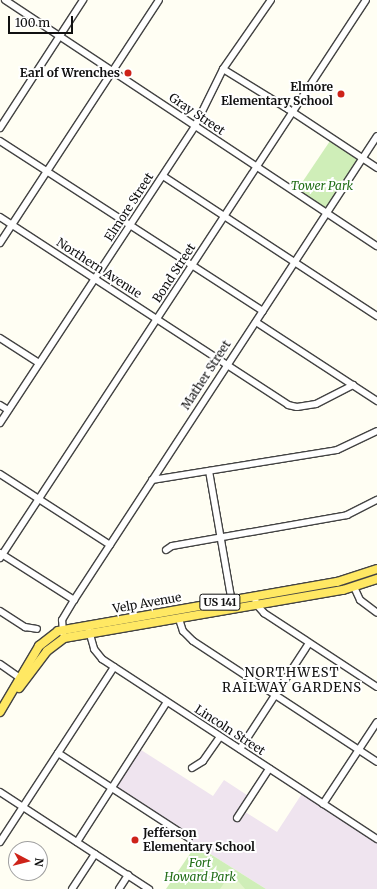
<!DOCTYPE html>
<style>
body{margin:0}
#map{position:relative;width:377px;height:889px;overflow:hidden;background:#fffef3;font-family:Merriweather,serif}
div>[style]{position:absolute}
.industrial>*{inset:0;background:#efe4ef}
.green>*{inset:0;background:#cfeeb8;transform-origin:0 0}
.pitch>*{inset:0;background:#e2f4cb}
.roads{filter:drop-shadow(1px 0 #434343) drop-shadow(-1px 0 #434343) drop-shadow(0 1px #434343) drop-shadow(0 -1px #434343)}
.minor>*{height:6px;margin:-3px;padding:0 3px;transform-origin:3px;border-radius:3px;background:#fff}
.major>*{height:8px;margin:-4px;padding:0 4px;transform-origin:4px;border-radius:4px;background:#ffe863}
.dots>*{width:11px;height:11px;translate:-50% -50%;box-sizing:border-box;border:2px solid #fff;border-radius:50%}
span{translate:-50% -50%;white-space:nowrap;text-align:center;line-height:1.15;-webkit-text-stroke:4px #fff;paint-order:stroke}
.shield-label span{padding:1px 3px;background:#fff;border:1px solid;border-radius:3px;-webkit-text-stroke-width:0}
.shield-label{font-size:11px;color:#101010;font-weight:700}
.poi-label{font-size:12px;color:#101010;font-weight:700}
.right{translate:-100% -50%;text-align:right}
.left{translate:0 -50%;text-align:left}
.street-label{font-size:12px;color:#101010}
.park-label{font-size:12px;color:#236f19;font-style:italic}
.neighbourhood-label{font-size:13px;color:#101010;letter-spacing:1px}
.north{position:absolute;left:8px;top:841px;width:40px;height:40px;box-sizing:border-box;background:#fff;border:1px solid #9f9f9f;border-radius:50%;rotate:97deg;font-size:11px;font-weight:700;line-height:16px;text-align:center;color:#101010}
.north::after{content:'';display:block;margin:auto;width:14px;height:18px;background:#ce231a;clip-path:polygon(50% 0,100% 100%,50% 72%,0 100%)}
.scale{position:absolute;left:8px;top:16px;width:65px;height:18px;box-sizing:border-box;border:2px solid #101010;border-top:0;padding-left:5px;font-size:12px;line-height:14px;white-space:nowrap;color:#101010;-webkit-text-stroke:3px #fff;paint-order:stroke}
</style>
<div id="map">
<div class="industrial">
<i style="clip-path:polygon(138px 748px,213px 796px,224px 780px,250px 797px,242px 810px,277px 832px,303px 792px,377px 839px,377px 889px,266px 889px,196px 845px,189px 838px,113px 789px)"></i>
</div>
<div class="green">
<i style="left:332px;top:138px;width:36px;height:65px;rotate:34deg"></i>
<i style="clip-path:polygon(196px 845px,266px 889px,166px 889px)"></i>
</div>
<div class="pitch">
<i style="clip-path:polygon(229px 876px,239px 882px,245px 889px,220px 889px)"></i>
</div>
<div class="roads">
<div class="minor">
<i style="left:5px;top:0;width:446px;rotate:33.5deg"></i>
<i style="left:223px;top:69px;width:76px;rotate:31.6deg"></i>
<i style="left:288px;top:109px;width:107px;rotate:33.5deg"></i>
<i style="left:0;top:128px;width:153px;rotate:-57deg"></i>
<i style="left:0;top:141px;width:313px;rotate:32.9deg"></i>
<i style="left:163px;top:176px;width:256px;rotate:33.2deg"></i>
<i style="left:0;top:217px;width:344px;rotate:33.1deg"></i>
<i style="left:288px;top:405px;width:9px;rotate:13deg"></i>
<i style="left:297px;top:407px;width:19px;rotate:-9deg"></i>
<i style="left:316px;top:404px;width:42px;rotate:-27.2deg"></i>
<i style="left:0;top:243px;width:290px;rotate:-56.8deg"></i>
<i style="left:256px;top:322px;width:145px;rotate:33.1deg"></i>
<i style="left:0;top:338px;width:46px;rotate:32.7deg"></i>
<i style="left:0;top:405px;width:9px;rotate:32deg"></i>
<i style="left:0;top:423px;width:355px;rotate:-56.7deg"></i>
<i style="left:195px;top:126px;width:64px;rotate:-63.8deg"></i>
<i style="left:223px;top:69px;width:84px;rotate:-55.2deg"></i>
<i style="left:209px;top:471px;width:140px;rotate:80.1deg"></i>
<i style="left:0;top:474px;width:131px;rotate:32.8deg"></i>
<i style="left:152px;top:480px;width:187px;rotate:-9.2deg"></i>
<i style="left:337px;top:450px;width:44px;rotate:-25.4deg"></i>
<i style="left:166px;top:550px;width:7px;rotate:-34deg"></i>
<i style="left:172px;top:546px;width:178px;rotate:-10deg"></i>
<i style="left:347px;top:515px;width:34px;rotate:-27deg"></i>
<i style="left:0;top:553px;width:88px;rotate:32.4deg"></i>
<i style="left:0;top:558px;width:667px;rotate:-56.74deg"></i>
<i style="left:354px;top:587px;width:14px;rotate:65deg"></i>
<i style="left:360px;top:600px;width:21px;rotate:37deg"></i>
<i style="left:254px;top:596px;width:9px;rotate:72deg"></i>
<i style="left:257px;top:605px;width:11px;rotate:49deg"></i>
<i style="left:264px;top:613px;width:135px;rotate:33.2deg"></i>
<i style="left:0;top:611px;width:30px;rotate:33deg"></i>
<i style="left:25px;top:627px;width:12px;rotate:9deg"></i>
<i style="left:179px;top:619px;width:13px;rotate:72deg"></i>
<i style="left:183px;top:631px;width:14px;rotate:45deg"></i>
<i style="left:193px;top:641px;width:220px;rotate:33.3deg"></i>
<i style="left:89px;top:631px;width:19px;rotate:74deg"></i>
<i style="left:94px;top:649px;width:13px;rotate:51deg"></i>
<i style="left:102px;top:659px;width:329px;rotate:33.2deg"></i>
<i style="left:63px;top:633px;width:13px;rotate:-94deg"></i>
<i style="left:62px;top:620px;width:23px;rotate:-59deg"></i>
<i style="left:74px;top:600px;width:554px;rotate:-56.85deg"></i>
<i style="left:0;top:664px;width:24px;rotate:35deg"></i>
<i style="left:240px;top:749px;width:126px;rotate:-56.9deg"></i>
<i style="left:58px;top:753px;width:156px;rotate:33deg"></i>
<i style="left:192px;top:768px;width:13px;rotate:-32deg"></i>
<i style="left:203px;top:761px;width:29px;rotate:-55deg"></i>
<i style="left:0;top:792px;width:178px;rotate:33.1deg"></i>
<i style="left:323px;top:804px;width:98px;rotate:-56.6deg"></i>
<i style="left:237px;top:818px;width:59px;rotate:-56.9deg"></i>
<i style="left:0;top:842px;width:209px;rotate:-56.9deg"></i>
<i style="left:77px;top:842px;width:166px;rotate:-57.3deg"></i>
<i style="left:72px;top:889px;width:42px;rotate:-56.7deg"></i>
<i style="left:119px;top:889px;width:17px;rotate:-57deg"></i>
</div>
<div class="major">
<i style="left:19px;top:688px;width:46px;rotate:-52.9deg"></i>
<i style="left:47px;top:651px;width:21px;rotate:-37deg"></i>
<i style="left:64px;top:638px;width:283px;rotate:-9.8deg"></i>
<i style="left:343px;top:590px;width:36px;rotate:-18deg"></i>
<i style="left:0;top:712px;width:77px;rotate:-59.4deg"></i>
<i style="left:39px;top:646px;width:24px;rotate:-38deg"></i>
<i style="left:58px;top:631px;width:283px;rotate:-10deg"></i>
<i style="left:337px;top:582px;width:42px;rotate:-18deg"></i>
</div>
</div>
<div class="dots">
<i style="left:128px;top:73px;background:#ce231a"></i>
<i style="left:341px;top:94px;background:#ce231a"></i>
<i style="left:135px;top:840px;background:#ce231a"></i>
</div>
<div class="shield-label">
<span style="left:220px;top:602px">US 141</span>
</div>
<div class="poi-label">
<span class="right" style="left:120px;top:73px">Earl of Wrenches</span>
<span class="right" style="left:333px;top:94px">Elmore<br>Elementary School</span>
<span class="left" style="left:143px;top:840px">Jefferson<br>Elementary School</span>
</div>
<div class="street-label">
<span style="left:197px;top:114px;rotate:34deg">Gray Street</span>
<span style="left:129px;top:207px;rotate:-57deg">Elmore Street</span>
<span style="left:99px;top:268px;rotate:33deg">Northern Avenue</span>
<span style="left:174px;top:273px;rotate:-57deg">Bond Street</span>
<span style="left:206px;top:375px;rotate:-57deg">Mather Street</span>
<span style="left:147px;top:603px;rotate:-10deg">Velp Avenue</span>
<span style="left:230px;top:730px;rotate:33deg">Lincoln Street</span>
</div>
<div class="park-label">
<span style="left:322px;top:186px">Tower Park</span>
<span style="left:200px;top:870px">Fort<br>Howard Park</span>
</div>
<div class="neighbourhood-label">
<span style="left:292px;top:681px">NORTHWEST<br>RAILWAY GARDENS</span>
</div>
<div class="north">N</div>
<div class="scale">100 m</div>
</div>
